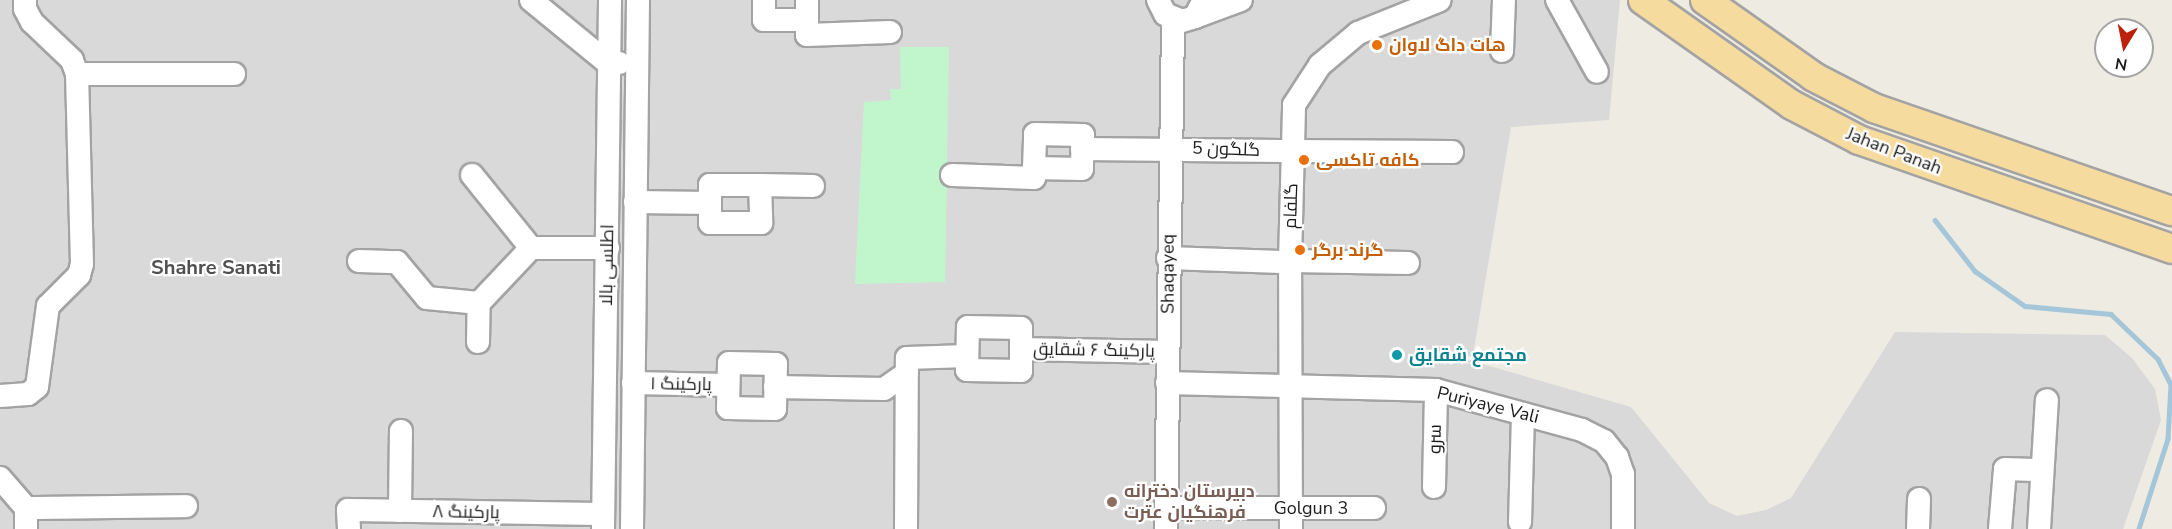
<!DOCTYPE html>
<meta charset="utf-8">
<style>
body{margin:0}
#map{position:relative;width:2172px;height:529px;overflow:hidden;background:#edebe2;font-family:"Nunito Sans",Cairo,sans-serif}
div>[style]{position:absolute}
.residential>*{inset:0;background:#dad9d9}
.park>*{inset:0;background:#c1f6cc}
.stream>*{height:4.5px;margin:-2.25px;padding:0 2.25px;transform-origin:2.25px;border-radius:2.25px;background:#a5c6d9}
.roads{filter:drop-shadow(2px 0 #a3a3a3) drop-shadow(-2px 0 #a3a3a3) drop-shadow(0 2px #a3a3a3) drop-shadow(0 -2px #a3a3a3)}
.minor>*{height:22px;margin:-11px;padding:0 11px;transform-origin:11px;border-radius:11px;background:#fff}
.major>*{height:28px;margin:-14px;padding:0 14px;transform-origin:14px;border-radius:14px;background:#f6db9e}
.dots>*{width:16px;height:16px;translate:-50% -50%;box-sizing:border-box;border:3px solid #fff;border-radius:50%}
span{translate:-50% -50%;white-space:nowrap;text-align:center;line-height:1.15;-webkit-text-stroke:4.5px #fff;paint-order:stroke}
.food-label{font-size:18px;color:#c56008;font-weight:700}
.left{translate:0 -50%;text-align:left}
.street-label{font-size:18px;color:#1c1c1c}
.culture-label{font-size:18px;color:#0d838f;font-weight:700}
.education-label{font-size:18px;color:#785e54;font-weight:700}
.neighbourhood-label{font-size:20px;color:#4f4f4f;font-weight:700}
.north{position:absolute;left:2094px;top:18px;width:60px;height:60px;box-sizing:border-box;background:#fff;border:2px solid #a4a4a4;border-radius:50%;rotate:190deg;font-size:16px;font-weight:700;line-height:24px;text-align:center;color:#1c1c1c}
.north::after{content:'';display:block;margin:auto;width:21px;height:27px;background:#bd210b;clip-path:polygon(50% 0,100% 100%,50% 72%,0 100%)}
</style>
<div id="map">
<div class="residential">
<i style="clip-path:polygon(0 0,1620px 0,1609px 120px,1511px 127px,1472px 361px,1631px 407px,1709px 503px,1737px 516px,1766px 510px,1791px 498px,1895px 332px,2105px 335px,2132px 358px,2155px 389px,2161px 420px,2123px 529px,0 529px)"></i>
</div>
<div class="park">
<i style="clip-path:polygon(900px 47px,949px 47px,945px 282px,855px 284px,864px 102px,891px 100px,890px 89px,901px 89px)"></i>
</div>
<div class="stream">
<i style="left:1935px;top:220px;width:65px;rotate:51.9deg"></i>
<i style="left:1975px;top:271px;width:61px;rotate:35deg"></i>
<i style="left:2025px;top:306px;width:86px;rotate:5.3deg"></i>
<i style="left:2111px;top:314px;width:65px;rotate:43.8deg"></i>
<i style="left:2158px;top:359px;width:28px;rotate:63deg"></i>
<i style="left:2171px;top:384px;width:55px;rotate:93.1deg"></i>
<i style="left:2168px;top:439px;width:95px;rotate:107.9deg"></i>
</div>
<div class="roads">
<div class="minor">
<i style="left:531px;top:0;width:99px;rotate:39.3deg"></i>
<i style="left:608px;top:63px;width:11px"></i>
<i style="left:764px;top:0;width:20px;rotate:90deg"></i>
<i style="left:764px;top:20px;width:43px"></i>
<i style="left:807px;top:20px;width:20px;rotate:-90deg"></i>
<i style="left:1158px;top:0;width:16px;rotate:63deg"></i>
<i style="left:1165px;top:14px;width:18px;rotate:22deg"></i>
<i style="left:1182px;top:21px;width:14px;rotate:-17deg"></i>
<i style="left:1195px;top:17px;width:19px;rotate:-62deg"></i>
<i style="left:1557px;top:0;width:82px;rotate:60.9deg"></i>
<i style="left:1195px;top:17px;width:49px;rotate:-20.3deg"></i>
<i style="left:807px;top:20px;width:15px;rotate:90deg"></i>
<i style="left:807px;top:35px;width:83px;rotate:-2.1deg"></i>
<i style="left:1502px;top:51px;width:51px;rotate:-87.8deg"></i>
<i style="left:77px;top:74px;width:157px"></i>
<i style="left:1035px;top:134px;width:48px;rotate:1.2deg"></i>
<i style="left:1083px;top:135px;width:34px;rotate:92deg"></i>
<i style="left:1082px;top:169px;width:48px;rotate:-178.8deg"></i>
<i style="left:1034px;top:168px;width:34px;rotate:-88deg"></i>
<i style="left:1082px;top:149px;width:201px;rotate:0.6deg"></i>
<i style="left:1293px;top:151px;width:159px;rotate:0.4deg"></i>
<i style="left:472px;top:175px;width:94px;rotate:51.1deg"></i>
<i style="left:952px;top:175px;width:82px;rotate:2.1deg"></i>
<i style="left:1034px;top:178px;width:10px;rotate:-90deg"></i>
<i style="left:710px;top:185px;width:50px"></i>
<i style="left:760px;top:185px;width:38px;rotate:88deg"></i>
<i style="left:761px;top:223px;width:51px;rotate:180deg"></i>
<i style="left:710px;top:223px;width:38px;rotate:-90deg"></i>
<i style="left:760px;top:185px;width:53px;rotate:1.1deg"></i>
<i style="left:635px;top:202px;width:75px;rotate:0.8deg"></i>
<i style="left:1168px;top:258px;width:113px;rotate:2deg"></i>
<i style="left:359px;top:261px;width:38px;rotate:2deg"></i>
<i style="left:397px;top:262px;width:47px;rotate:50.2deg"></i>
<i style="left:427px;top:298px;width:52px;rotate:5.5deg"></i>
<i style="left:479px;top:303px;width:76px;rotate:-46.6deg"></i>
<i style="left:531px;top:248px;width:77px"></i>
<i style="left:1290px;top:261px;width:118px;rotate:1deg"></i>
<i style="left:968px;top:327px;width:53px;rotate:1.1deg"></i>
<i style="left:1021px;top:328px;width:43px;rotate:90deg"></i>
<i style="left:1021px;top:371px;width:54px;rotate:-178.9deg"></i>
<i style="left:967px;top:370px;width:43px;rotate:-88.7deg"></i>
<i style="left:478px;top:342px;width:39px;rotate:-89deg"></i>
<i style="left:1021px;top:349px;width:146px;rotate:1.2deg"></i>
<i style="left:729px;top:363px;width:47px;rotate:1.2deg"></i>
<i style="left:776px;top:364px;width:45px;rotate:91.3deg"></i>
<i style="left:775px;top:409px;width:47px;rotate:-178.8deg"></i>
<i style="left:728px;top:408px;width:45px;rotate:-88.7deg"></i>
<i style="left:633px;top:383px;width:95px;rotate:1.2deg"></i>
<i style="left:1167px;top:383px;width:269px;rotate:1.5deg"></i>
<i style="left:1436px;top:390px;width:151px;rotate:15.3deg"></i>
<i style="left:1582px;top:430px;width:25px;rotate:27deg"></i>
<i style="left:1604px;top:441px;width:21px;rotate:51deg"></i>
<i style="left:1617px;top:457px;width:18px;rotate:71deg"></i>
<i style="left:1623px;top:474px;width:55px;rotate:90deg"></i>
<i style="left:775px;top:387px;width:109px;rotate:1.1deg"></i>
<i style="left:884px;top:389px;width:28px;rotate:-35deg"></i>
<i style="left:0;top:396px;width:28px;rotate:-4deg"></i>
<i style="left:28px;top:394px;width:11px;rotate:-38deg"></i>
<i style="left:37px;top:387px;width:82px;rotate:-82.3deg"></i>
<i style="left:48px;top:306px;width:44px;rotate:-45deg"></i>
<i style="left:79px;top:275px;width:11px;rotate:-75deg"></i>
<i style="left:82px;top:264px;width:190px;rotate:-91.5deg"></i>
<i style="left:77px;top:74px;width:15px;rotate:-110deg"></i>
<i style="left:72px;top:60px;width:55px;rotate:-136.5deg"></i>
<i style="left:32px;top:22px;width:15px;rotate:-118deg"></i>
<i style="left:25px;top:9px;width:9px;rotate:-90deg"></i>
<i style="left:0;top:478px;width:40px;rotate:49deg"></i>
<i style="left:26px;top:508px;width:21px;rotate:90deg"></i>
<i style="left:1434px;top:487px;width:97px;rotate:-88.8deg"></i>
<i style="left:26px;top:508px;width:160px;rotate:-0.7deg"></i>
<i style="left:1176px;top:508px;width:198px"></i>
<i style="left:400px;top:511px;width:80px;rotate:-89.3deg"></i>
<i style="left:1520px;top:522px;width:108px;rotate:-88.4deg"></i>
<i style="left:349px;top:529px;width:19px;rotate:-93deg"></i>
<i style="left:348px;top:510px;width:255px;rotate:0.9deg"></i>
<i style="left:603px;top:529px;width:529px;rotate:-89.24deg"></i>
<i style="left:632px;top:529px;width:529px;rotate:-89.35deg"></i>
<i style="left:906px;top:529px;width:171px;rotate:-89.7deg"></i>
<i style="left:907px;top:358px;width:60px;rotate:-1.9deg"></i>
<i style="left:1166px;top:529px;width:509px;rotate:-89.21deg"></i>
<i style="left:1291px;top:529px;width:268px;rotate:-90.2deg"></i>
<i style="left:1290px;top:261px;width:156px;rotate:-88.5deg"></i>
<i style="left:1294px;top:105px;width:48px;rotate:-57deg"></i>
<i style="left:1320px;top:65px;width:50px;rotate:-40.1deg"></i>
<i style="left:1358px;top:33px;width:88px;rotate:-21.9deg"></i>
<i style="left:1918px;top:529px;width:30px;rotate:-88deg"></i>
<i style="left:2000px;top:529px;width:60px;rotate:-85.2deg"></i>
<i style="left:2005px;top:469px;width:37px;rotate:2deg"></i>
<i style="left:2039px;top:529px;width:129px;rotate:-86.5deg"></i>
</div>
<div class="major">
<i style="left:1643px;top:0;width:182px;rotate:35.2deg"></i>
<i style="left:1792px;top:105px;width:76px;rotate:27.6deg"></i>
<i style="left:1859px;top:140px;width:331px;rotate:19.2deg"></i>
<i style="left:1705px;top:0;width:133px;rotate:35.2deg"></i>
<i style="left:1814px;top:77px;width:68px;rotate:27.3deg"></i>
<i style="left:1874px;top:108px;width:315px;rotate:19.1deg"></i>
</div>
</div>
<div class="dots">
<i style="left:1377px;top:45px;background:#e8710a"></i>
<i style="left:1304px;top:160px;background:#e8710a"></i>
<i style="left:1300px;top:250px;background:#e8710a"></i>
<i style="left:1397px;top:355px;background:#0f9aa8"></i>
<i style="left:1112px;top:502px;background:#8d6e63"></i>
</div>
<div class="food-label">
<span class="left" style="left:1389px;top:45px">هات داگ لاوان</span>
<span class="left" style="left:1316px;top:160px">کافه تاکسی</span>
<span class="left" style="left:1312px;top:250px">گرند برگر</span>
</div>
<div class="street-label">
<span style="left:1226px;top:149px;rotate:2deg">گلگون 5</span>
<span style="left:1894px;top:151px;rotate:21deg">Jahan Panah</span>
<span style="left:1291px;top:206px;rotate:-88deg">گلفام</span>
<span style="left:607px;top:265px;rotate:-89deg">اطلسی بالا</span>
<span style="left:1168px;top:274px;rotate:-90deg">Shaqayeq</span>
<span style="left:1094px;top:350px;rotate:1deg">پارکینگ ۶ شقایق</span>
<span style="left:681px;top:384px;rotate:1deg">پارکینگ ۱</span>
<span style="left:1488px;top:405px;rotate:14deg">Puriyaye Vali</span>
<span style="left:1435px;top:439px;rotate:-89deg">سرو</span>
<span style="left:1311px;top:508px">Golgun 3</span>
<span style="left:466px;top:512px;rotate:1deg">پارکینگ ۸</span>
</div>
<div class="culture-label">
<span class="left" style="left:1409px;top:355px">مجتمع شقایق</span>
</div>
<div class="education-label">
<span class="left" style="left:1124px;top:502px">دبیرستان دخترانه<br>فرهنگیان عترت</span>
</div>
<div class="neighbourhood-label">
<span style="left:216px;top:267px">Shahre Sanati</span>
</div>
<div class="north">N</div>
</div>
